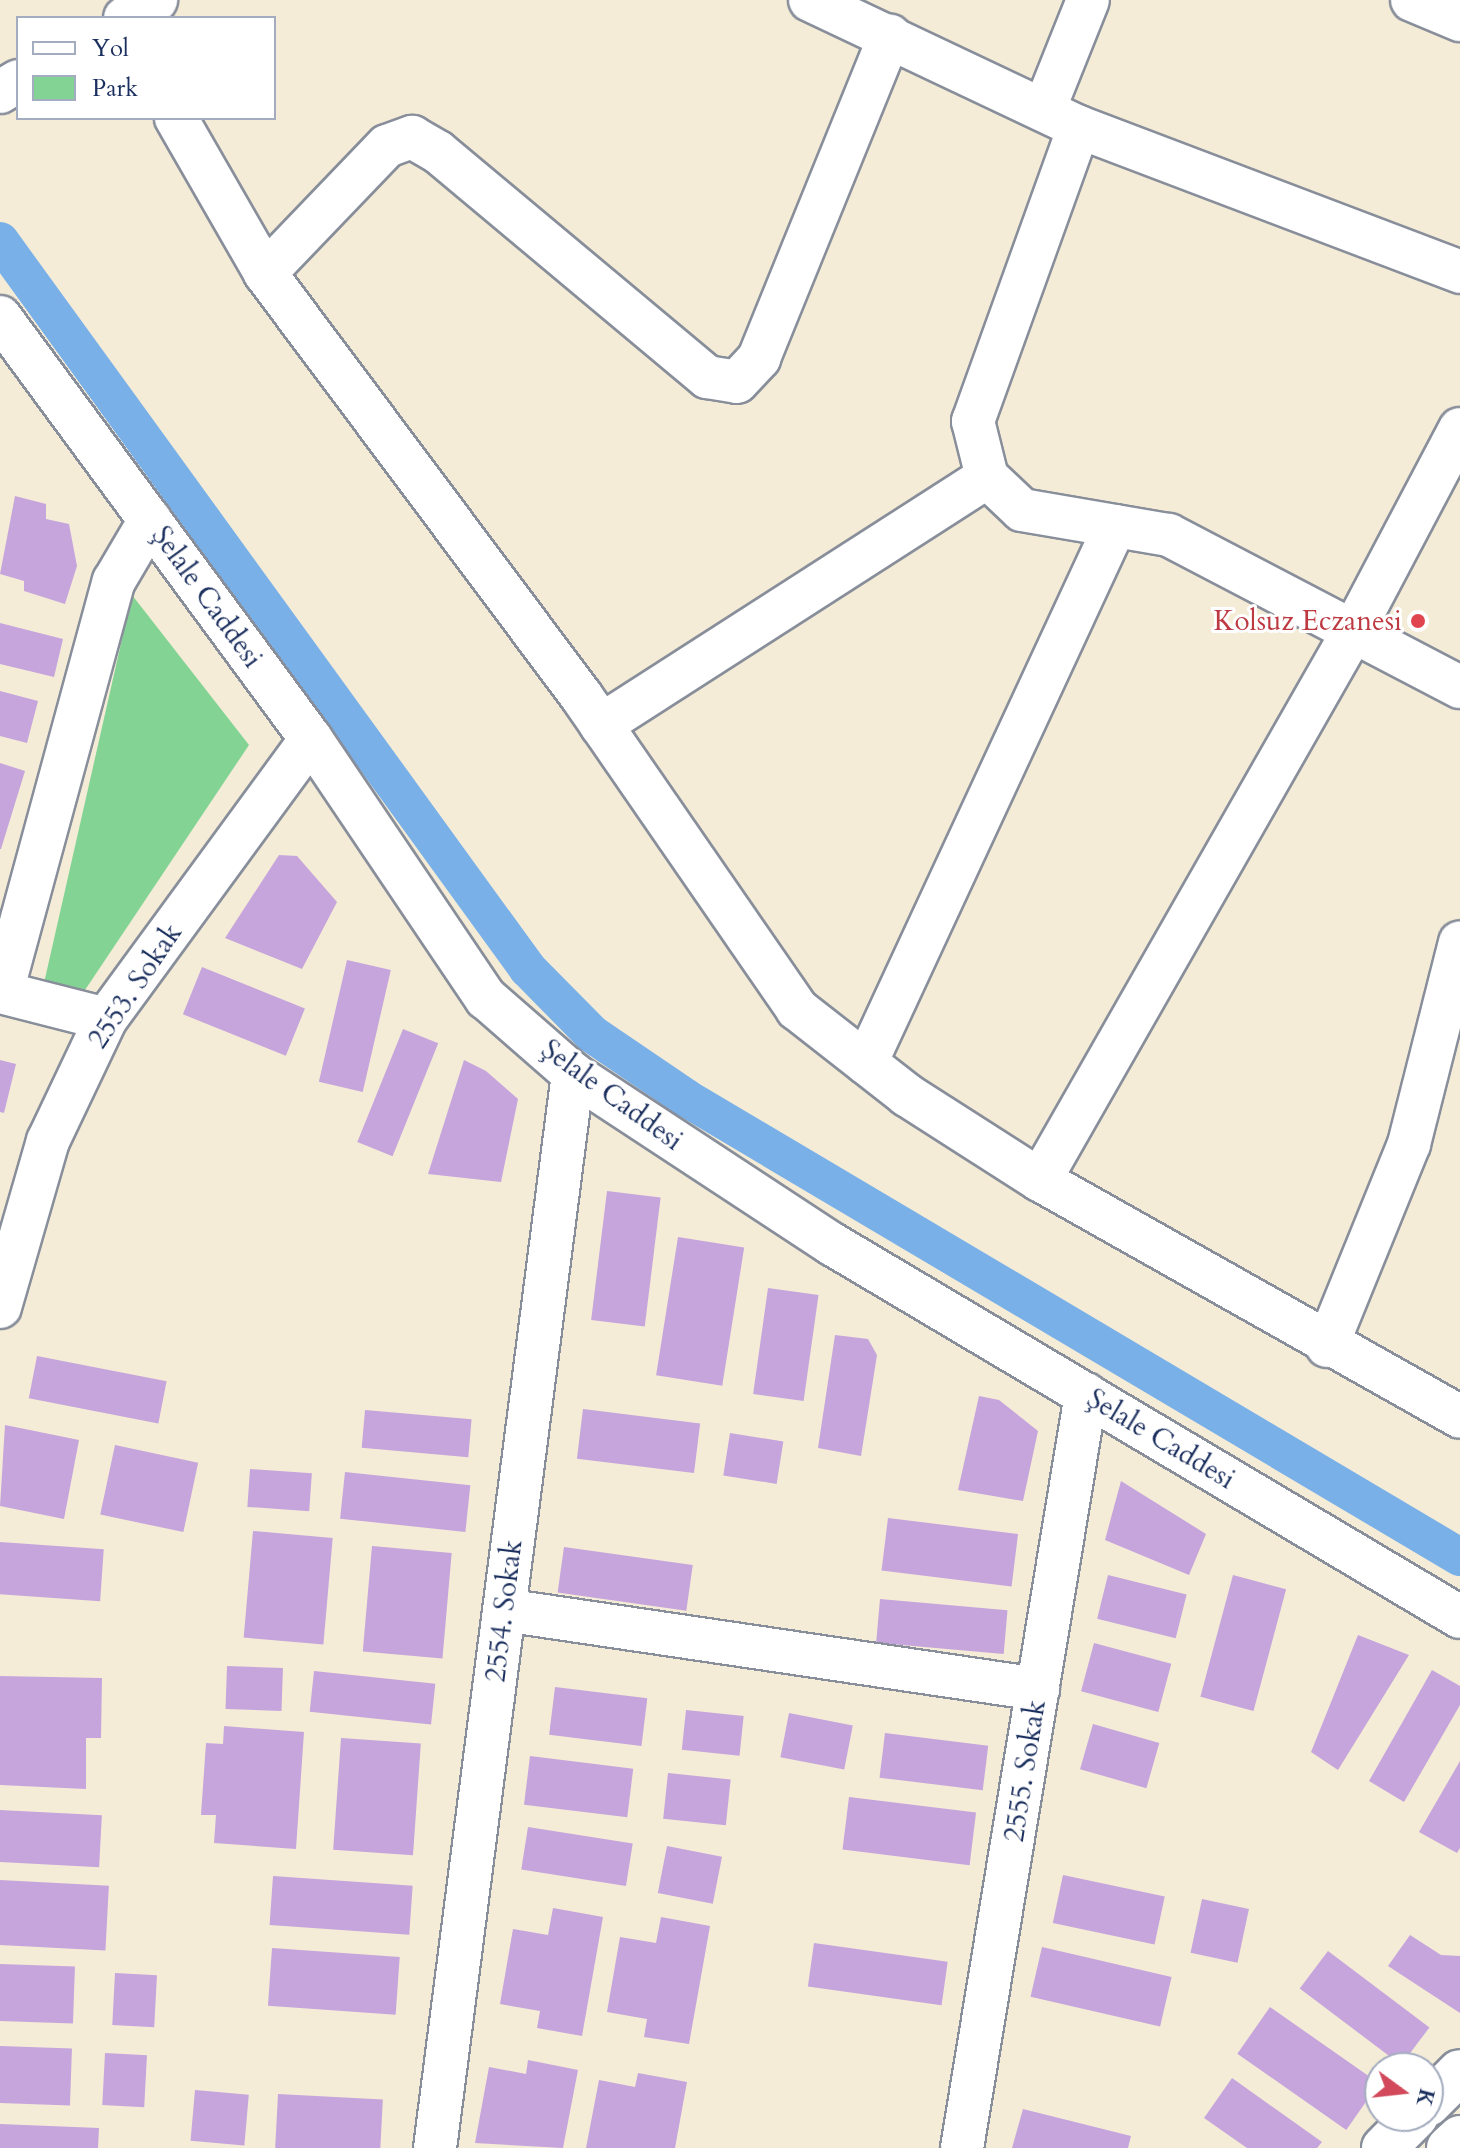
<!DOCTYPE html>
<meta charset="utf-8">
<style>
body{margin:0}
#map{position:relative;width:1460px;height:2148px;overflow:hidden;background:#f4ecd7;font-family:Cardo,serif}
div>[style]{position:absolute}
.green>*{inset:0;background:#83d494}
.canal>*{height:38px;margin:-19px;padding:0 19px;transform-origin:19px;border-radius:19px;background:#7ab0e8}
.building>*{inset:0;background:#c6a5dc;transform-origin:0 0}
.roads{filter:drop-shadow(2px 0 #888e9a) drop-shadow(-2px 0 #888e9a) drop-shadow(0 2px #888e9a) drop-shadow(0 -2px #888e9a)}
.minor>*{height:42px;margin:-21px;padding:0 21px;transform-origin:21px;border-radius:21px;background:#fff}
.major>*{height:44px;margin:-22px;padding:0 22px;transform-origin:22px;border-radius:22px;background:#fff}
.dots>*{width:22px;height:22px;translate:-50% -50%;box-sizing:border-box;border:4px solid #fff;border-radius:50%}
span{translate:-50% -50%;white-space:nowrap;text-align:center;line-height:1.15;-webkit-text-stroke:6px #fff;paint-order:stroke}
.street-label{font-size:28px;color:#1b2f5e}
.health-label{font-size:28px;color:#be3a42}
.right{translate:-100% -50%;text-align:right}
.legend{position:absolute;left:16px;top:16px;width:260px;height:104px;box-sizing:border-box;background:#fff;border:2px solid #a4acbf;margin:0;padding:10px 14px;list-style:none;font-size:24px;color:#1b2f5e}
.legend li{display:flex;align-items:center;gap:16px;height:40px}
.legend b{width:40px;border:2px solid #a4acbf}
.north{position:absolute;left:1364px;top:2052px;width:80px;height:80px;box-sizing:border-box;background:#fff;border:2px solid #a4acbf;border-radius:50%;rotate:105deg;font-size:22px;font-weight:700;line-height:32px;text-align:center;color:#1b2f5e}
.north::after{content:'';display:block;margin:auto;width:28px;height:36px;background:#d1495b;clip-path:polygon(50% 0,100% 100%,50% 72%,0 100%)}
</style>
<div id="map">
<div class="green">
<i style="clip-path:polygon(132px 595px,249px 745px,83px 993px,44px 983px)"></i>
</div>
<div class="canal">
<i style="left:0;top:241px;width:899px;rotate:54.05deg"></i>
<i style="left:528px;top:969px;width:91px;rotate:45.4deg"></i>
<i style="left:592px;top:1034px;width:114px;rotate:34.2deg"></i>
<i style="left:686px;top:1098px;width:900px;rotate:30.67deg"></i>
</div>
<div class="building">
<i style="clip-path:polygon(15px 496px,46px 504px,46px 519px,69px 524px,77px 566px,65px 604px,24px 591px,24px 581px,0 574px)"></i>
<i style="clip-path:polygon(0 623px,63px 639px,54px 677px,0 664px)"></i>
<i style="clip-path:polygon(0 691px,38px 701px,27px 743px,0 736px)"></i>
<i style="clip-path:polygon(0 763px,25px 771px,1px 849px,0 849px)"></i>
<i style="clip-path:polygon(279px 855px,297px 856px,337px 902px,302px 969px,225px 938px)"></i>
<i style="left:347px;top:960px;width:45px;height:125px;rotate:13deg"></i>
<i style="left:202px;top:967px;width:111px;height:51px;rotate:22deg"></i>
<i style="left:403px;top:1029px;width:38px;height:122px;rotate:22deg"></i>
<i style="clip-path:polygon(0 1060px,16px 1064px,4px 1113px,0 1112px)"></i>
<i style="clip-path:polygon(464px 1060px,486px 1071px,518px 1099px,501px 1182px,428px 1174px)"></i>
<i style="left:607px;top:1191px;width:54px;height:130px;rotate:7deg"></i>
<i style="left:678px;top:1237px;width:67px;height:140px;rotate:9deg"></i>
<i style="left:768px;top:1288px;width:51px;height:107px;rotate:8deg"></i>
<i style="clip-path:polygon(835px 1335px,868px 1339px,877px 1355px,861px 1456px,818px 1448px)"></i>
<i style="left:37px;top:1356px;width:132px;height:43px;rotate:11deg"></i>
<i style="clip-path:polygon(979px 1396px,999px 1400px,1038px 1431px,1023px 1501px,958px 1490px)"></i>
<i style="left:583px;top:1409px;width:118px;height:50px;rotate:7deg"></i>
<i style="left:365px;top:1410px;width:107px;height:38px;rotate:5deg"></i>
<i style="clip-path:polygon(5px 1425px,79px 1440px,64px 1519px,0 1506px)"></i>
<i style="left:730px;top:1433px;width:54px;height:43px;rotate:9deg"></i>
<i style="left:115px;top:1445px;width:85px;height:71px;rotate:12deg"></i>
<i style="left:250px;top:1469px;width:62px;height:38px;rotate:4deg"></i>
<i style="left:345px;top:1472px;width:126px;height:47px;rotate:6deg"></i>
<i style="clip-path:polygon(1121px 1481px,1206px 1534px,1189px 1575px,1105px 1540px)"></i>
<i style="left:888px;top:1518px;width:131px;height:53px;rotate:7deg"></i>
<i style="left:253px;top:1531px;width:80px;height:107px;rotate:5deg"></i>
<i style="left:0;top:1542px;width:104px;height:52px;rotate:4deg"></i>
<i style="left:372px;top:1546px;width:80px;height:106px;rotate:5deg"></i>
<i style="left:564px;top:1547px;width:130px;height:46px;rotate:8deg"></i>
<i style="left:1108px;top:1575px;width:81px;height:45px;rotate:14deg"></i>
<i style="left:1233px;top:1575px;width:55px;height:126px;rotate:15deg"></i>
<i style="left:880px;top:1599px;width:128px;height:44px;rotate:5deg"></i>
<i style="clip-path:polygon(1358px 1635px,1409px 1655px,1338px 1770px,1311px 1752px)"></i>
<i style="left:1094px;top:1643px;width:80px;height:50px;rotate:15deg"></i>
<i style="left:227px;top:1666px;width:56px;height:43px;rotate:2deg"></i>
<i style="clip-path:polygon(1432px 1670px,1460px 1686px,1460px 1705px,1404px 1802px,1369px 1781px)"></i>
<i style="left:314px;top:1671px;width:122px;height:41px;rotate:6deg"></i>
<i style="clip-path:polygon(0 1676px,102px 1678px,101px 1738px,86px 1738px,86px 1789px,0 1785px)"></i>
<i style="left:555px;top:1687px;width:93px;height:48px;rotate:7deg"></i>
<i style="left:686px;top:1710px;width:58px;height:40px;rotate:6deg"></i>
<i style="left:789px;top:1713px;width:65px;height:45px;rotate:11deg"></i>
<i style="left:1093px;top:1724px;width:69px;height:47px;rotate:16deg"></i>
<i style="clip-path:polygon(224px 1726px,304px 1732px,296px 1849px,214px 1843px,216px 1815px,201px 1815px,206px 1743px,223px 1744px)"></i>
<i style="left:885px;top:1733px;width:104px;height:45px;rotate:7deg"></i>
<i style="left:341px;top:1738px;width:80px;height:112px;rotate:4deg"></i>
<i style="left:530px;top:1756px;width:104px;height:49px;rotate:7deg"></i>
<i style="clip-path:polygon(1460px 1761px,1460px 1848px,1457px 1853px,1419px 1832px)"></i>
<i style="left:668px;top:1773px;width:63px;height:46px;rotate:6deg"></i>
<i style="left:849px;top:1797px;width:128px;height:53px;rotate:7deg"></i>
<i style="left:0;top:1810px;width:102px;height:52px;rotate:3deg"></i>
<i style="left:528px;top:1827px;width:106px;height:43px;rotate:9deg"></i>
<i style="left:667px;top:1846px;width:56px;height:48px;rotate:11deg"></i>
<i style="left:1063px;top:1875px;width:104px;height:49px;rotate:12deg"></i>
<i style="left:273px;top:1876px;width:140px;height:49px;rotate:4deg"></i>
<i style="left:0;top:1880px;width:109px;height:65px;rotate:3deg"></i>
<i style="left:1202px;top:1899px;width:48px;height:55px;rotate:12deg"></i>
<i style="clip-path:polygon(553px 1908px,603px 1917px,582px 2036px,537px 2028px,540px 2011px,500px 2004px,513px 1929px,548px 1935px)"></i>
<i style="clip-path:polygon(661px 1917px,710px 1926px,689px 2044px,644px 2037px,647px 2019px,607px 2012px,620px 1937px,656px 1943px)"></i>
<i style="clip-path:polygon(1410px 1935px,1441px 1955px,1460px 1956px,1460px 2013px,1388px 1966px)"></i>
<i style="left:814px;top:1943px;width:135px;height:44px;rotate:8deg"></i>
<i style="left:1042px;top:1947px;width:133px;height:51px;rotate:13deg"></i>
<i style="left:272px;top:1948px;width:128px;height:58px;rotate:4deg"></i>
<i style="left:1328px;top:1951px;width:127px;height:47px;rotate:37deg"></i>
<i style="left:0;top:1964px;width:75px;height:57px;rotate:2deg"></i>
<i style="left:115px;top:1973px;width:42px;height:52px;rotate:3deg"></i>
<i style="left:1270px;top:2007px;width:133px;height:57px;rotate:35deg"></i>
<i style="left:0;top:2046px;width:72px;height:57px;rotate:2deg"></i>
<i style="left:105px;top:2053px;width:42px;height:52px;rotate:3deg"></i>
<i style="clip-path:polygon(528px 2060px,578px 2070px,563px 2148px,475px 2143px,489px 2067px,526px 2074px)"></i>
<i style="clip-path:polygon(638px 2073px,687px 2082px,675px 2148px,586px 2148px,599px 2080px,635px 2087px)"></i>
<i style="clip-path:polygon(1232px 2078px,1322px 2142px,1317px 2148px,1247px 2148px,1204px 2118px)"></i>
<i style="left:195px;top:2090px;width:54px;height:51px;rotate:5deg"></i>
<i style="left:278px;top:2094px;width:105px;height:54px;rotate:3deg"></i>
<i style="clip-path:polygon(1023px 2109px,1131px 2136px,1128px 2148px,1012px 2148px)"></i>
<i style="clip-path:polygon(0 2124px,99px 2128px,98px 2148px,0 2148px)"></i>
</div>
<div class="roads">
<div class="minor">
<i style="left:810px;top:0;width:297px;rotate:25.3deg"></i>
<i style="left:1079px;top:127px;width:408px;rotate:20.8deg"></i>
<i style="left:1412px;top:0;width:52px;rotate:22.6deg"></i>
<i style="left:125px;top:18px;width:36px;rotate:-30deg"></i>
<i style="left:0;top:92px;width:21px;rotate:-31deg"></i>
<i style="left:1044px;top:110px;width:118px;rotate:-68.2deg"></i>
<i style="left:176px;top:118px;width:179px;rotate:60.1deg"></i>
<i style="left:265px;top:273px;width:529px;rotate:53.22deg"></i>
<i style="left:582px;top:697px;width:379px;rotate:55.4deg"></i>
<i style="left:797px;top:1009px;width:140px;rotate:38deg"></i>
<i style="left:907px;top:1095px;width:158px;rotate:32.6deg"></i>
<i style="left:1040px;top:1180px;width:482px;rotate:29.4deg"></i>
<i style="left:1079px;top:127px;width:313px;rotate:109.8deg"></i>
<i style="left:973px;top:421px;width:58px;rotate:76deg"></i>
<i style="left:987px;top:477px;width:48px;rotate:43.3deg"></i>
<i style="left:1022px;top:510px;width:149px;rotate:9.7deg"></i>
<i style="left:1169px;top:535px;width:328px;rotate:27.6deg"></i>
<i style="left:265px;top:273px;width:176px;rotate:-46.2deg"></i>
<i style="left:387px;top:146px;width:27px;rotate:-20deg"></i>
<i style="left:412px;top:137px;width:30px;rotate:30deg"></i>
<i style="left:438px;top:152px;width:351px;rotate:39.9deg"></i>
<i style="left:707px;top:377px;width:30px;rotate:9deg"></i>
<i style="left:737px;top:382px;width:33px;rotate:-47deg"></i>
<i style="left:759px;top:358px;width:348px;rotate:-67.9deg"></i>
<i style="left:0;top:317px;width:524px;rotate:53.61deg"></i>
<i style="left:311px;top:739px;width:313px;rotate:56deg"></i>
<i style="left:486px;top:998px;width:116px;rotate:41.1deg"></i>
<i style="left:573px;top:1074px;width:310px;rotate:33.3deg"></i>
<i style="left:832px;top:1244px;width:730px;rotate:30.71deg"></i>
<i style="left:601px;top:725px;width:459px;rotate:-32.7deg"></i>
<i style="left:0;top:992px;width:109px;rotate:14.3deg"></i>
<i style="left:2px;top:992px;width:426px;rotate:-74.8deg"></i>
<i style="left:114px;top:581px;width:71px;rotate:-59.5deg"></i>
<i style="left:866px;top:1063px;width:592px;rotate:-65.12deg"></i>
<i style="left:1040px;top:1180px;width:636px;rotate:-60.29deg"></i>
<i style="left:1355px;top:628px;width:225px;rotate:-62.2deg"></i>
<i style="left:0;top:1307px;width:173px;rotate:-73.9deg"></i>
<i style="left:48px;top:1141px;width:135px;rotate:-64.6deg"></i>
<i style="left:106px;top:1019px;width:347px;rotate:-53.8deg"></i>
<i style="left:1327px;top:1346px;width:218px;rotate:-67.9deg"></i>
<i style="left:1409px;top:1144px;width:208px;rotate:-75.8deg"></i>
<i style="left:504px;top:1610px;width:540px;rotate:8.42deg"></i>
<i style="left:435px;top:2148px;width:1083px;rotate:-82.68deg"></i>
<i style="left:962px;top:2148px;width:764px;rotate:-80.66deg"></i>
</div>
<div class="major">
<i style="left:1428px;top:2104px;width:45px;rotate:-45deg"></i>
<i style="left:1384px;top:2148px;width:45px;rotate:-45deg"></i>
<i style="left:1449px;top:2148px;width:15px;rotate:-42deg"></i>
</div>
</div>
<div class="dots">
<i style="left:1418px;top:621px;background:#e0444e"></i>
</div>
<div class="street-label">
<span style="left:207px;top:597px;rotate:54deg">Şelale Caddesi</span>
<span style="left:135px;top:986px;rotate:-56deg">2553. Sokak</span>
<span style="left:612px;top:1095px;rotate:36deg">Şelale Caddesi</span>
<span style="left:1161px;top:1439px;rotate:31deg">Şelale Caddesi</span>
<span style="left:504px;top:1611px;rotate:-83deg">2554. Sokak</span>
<span style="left:1025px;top:1771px;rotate:-81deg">2555. Sokak</span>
</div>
<div class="health-label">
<span class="right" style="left:1402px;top:621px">Kolsuz Eczanesi</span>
</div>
<ul class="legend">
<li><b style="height:10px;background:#fff"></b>Yol</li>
<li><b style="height:22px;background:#83d494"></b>Park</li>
</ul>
<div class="north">K</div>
</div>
